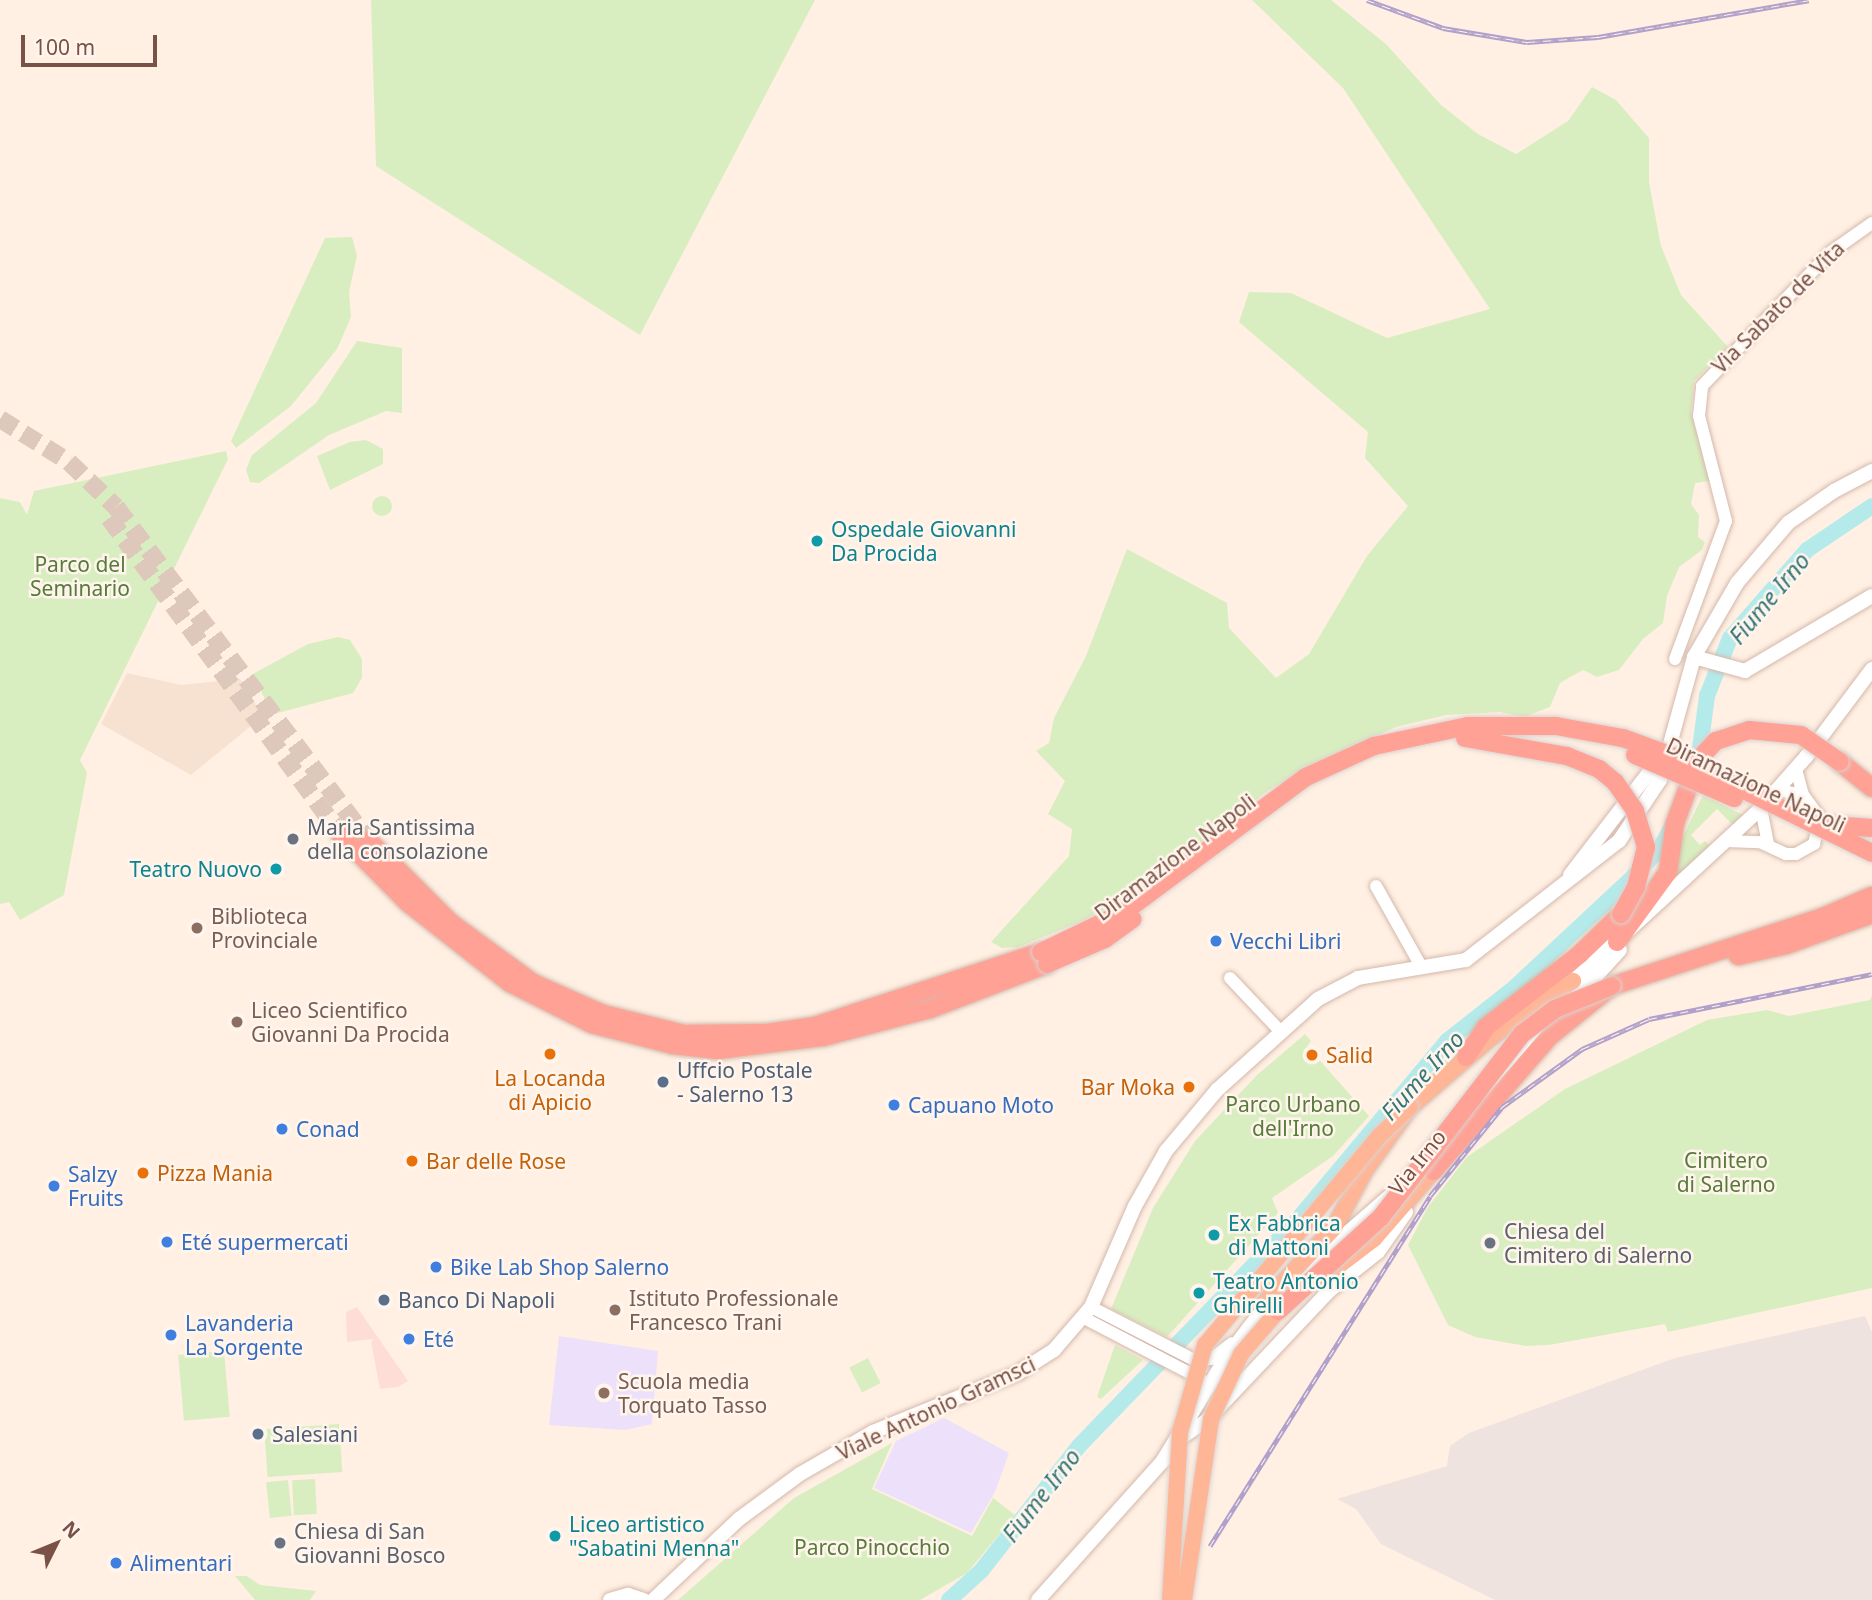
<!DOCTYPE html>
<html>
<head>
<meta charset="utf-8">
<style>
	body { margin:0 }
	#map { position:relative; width:1872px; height:1600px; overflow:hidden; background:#fff0e3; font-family:"Noto Sans",sans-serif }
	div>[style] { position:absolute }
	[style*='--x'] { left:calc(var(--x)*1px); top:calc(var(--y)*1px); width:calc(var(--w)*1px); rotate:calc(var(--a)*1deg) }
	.residential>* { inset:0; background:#f7e1d1 }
	.commercial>* { inset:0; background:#ffddd7 }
	.industrial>* { inset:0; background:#eee3de }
	.education>* { inset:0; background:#ede0fb }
	.green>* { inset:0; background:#d9eec0; transform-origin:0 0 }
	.round { border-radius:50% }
	.river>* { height:16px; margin:-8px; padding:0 8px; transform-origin:8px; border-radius:8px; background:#b5eaea }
	.motorway-tunnel>* { height:18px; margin-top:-9px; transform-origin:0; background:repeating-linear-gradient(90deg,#dec8bc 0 18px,transparent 0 27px) }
	.roads { filter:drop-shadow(0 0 2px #d4b8ab) drop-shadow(0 0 2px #d4b8ab) }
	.tertiary>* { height:12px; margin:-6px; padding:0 6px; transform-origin:6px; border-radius:6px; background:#fff }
	.secondary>* { height:14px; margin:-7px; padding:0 7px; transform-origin:7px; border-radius:7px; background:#fff }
	.trunk>* { height:16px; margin:-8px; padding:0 8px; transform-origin:8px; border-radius:8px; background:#ffb697 }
	.motorway>* { height:18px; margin:-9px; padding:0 9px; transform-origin:9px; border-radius:9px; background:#ffa194 }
	.rail>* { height:5px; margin-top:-2.5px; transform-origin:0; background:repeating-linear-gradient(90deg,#fff5ec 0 8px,#b1a0ca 0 16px); box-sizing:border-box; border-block:2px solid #b1a0ca }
	.bridges { filter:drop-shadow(0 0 2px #dcd2cf) drop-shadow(0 0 2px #dcd2cf) }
	.trunk-bridge>* { height:16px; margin:-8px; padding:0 8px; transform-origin:8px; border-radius:8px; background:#ffb697 }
	.motorway-bridge>* { height:18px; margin:-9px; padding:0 9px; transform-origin:9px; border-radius:9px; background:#ffa194 }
	.dots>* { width:19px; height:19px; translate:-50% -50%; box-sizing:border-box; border:4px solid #fff5ec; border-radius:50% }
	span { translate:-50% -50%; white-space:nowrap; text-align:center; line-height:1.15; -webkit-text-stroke:5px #fff5ec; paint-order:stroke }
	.street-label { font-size:21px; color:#7a5146 }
	.culture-label { font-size:21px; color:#0d838f }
	.left { translate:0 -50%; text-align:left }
	.right { translate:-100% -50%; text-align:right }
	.park-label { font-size:21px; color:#567b3a }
	.worship-label { font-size:21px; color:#5b616d }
	.education-label { font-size:21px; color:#785e54 }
	.shop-label { font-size:21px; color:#366cbe }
	.food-label { font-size:21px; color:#c56008 }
	.service-label { font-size:21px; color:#4e5e75 }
	.water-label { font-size:23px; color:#357779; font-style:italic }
	.north { position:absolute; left:21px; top:1509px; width:70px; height:70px; -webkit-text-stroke:5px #fff5ec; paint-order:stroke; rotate:47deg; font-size:19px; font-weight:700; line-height:28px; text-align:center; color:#7a5146 }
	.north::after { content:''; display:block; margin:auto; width:24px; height:32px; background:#7a5146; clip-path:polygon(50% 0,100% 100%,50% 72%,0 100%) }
	.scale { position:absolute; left:21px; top:35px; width:136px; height:32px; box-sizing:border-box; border:4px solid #7a5146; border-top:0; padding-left:9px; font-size:21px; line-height:24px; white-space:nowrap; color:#7a5146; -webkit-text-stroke:5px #fff5ec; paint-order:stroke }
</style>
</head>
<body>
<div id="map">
	<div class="residential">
		<div style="clip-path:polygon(127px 673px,181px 685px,240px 679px,263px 716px,191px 775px,101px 724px)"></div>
	</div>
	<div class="commercial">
		<div style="clip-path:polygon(357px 1307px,408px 1381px,398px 1387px,380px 1389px,371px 1342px,374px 1339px,347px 1342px,346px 1312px)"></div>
	</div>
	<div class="industrial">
		<div style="clip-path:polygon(1865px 1316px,1872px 1332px,1872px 1600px,1495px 1600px,1381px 1544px,1356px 1509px,1337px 1499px,1447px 1466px,1450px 1446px,1469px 1433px,1675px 1358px)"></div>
	</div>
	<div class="education">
		<div style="clip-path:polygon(559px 1336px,658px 1351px,652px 1424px,625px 1430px,549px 1425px)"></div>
		<div style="clip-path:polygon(944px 1418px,1009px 1453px,995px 1492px,971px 1533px,874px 1488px,896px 1441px)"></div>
	</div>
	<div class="green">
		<div style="clip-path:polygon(371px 0,815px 0,640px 335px,376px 166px)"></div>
		<div style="clip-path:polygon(1252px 0,1331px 0,1386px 44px,1441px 105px,1478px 134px,1516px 154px,1568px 121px,1592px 87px,1616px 100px,1649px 138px,1649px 182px,1661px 246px,1681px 295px,1728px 347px,1694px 381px,1691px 411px,1709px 481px,1695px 483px,1691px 504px,1699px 515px,1698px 537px,1705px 542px,1702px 550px,1679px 567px,1667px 596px,1663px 623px,1643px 639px,1619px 670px,1597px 677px,1583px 670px,1560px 683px,1550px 707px,1524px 717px,1500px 712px,1446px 715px,1396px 727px,1320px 761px,1267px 791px,1148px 883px,1085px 920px,1018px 947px,1002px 948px,991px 942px,1069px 856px,1072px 829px,1048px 814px,1065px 781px,1036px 751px,1049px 743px,1054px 718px,1086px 656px,1127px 549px,1227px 603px,1229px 628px,1276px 678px,1309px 654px,1367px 556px,1408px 506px,1365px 458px,1368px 432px,1239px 322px,1249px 292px,1291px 293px,1387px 338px,1490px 309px,1343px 88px)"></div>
		<div style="clip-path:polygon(352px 237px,357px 256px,349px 292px,351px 317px,337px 349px,291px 406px,236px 448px,231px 441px,325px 238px)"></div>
		<div style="clip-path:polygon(357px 341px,402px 348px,402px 413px,386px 411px,329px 435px,259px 483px,250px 482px,246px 470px,252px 455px,316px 403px)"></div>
		<div style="clip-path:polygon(366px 440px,383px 449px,383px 464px,330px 490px,317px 456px,350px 442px)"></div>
		<div style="clip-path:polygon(226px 451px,228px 459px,80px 760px,87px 773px,64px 895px,20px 920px,9px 902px,0 904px,0 498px,20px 502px,27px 515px,34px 491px)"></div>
		<div class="round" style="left:372px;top:496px;width:20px;height:20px"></div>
		<div style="clip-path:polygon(338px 637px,350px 640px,362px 659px,362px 678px,353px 693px,274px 714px,251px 675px,308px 644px)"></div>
		<div style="clip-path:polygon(1703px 795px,1745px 816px,1734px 826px,1717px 809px,1691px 835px,1700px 845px,1705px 841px,1711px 847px,1682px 874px,1674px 873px,1679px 845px)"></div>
		<div style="clip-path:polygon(1872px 995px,1872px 1288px,1668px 1332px,1665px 1324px,1549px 1345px,1526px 1346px,1475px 1337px,1448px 1325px,1408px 1245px,1428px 1207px,1467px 1157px,1565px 1089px,1707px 1020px,1767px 1010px,1789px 1016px,1870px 1000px)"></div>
		<div style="clip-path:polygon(1305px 1034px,1311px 1041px,1307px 1046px,1369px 1116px,1333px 1156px,1272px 1198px,1278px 1213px,1167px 1337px,1111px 1309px,1153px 1208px,1195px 1141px,1257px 1075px)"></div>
		<div style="clip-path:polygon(1115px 1345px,1143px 1360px,1101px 1399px,1097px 1397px)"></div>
		<div style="left:224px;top:1351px;width:66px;height:46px;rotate:85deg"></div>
		<div style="left:868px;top:1358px;width:28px;height:21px;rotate:63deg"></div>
		<div style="left:339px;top:1424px;width:48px;height:75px;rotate:86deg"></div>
		<div style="clip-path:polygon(892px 1443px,872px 1489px,972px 1536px,993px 1498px,1015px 1515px,967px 1573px,920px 1600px,678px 1600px,794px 1498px)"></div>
		<div style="left:315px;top:1479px;width:35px;height:23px;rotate:87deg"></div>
		<div style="left:288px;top:1480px;width:36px;height:22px;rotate:84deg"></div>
		<div style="clip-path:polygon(235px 1576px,247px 1576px,260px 1585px,316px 1591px,310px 1600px,255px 1600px)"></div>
	</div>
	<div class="river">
		<div style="--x:1698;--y:763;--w:68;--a:-82.3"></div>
		<div style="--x:1707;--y:696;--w:62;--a:-68.4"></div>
		<div style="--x:1730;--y:638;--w:117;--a:-48.8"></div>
		<div style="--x:1807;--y:550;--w:78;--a:-34.1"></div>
		<div style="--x:949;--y:1600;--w:43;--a:-42.2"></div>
		<div style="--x:981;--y:1571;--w:159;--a:-51.9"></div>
		<div style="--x:1079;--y:1446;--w:317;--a:-46"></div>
		<div style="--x:1299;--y:1218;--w:231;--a:-50.1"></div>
		<div style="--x:1447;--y:1041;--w:85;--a:-38.3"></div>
		<div style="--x:1514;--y:988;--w:164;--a:-43"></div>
		<div style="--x:1634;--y:876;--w:40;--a:-47"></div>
		<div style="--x:1661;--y:847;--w:24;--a:-62"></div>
	</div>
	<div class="motorway-tunnel">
		<div style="--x:0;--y:419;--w:81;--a:31.9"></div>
		<div style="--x:69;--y:462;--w:65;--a:43.8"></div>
		<div style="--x:116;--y:507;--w:419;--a:52.9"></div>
		<div style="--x:109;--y:518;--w:391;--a:53.8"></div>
	</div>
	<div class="roads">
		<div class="tertiary">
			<div style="--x:1675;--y:659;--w:147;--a:-69.7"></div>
			<div style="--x:1726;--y:521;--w:108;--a:-104.4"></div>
			<div style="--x:1699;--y:416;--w:30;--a:-84"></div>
			<div style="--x:1702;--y:386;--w:186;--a:-46.1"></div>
			<div style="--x:1831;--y:252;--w:50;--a:-35.3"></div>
			<div style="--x:1777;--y:790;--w:26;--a:11"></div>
			<div style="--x:1761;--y:808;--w:37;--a:79"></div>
			<div style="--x:1726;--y:841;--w:34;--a:2"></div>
			<div style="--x:1760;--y:842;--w:29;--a:25"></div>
			<div style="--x:1786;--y:854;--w:10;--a:0"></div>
			<div style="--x:1796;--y:854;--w:21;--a:-29"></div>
			<div style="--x:1814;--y:844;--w:27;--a:-77"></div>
			<div style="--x:1820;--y:818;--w:29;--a:-126"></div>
			<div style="--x:1803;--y:795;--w:28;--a:-105"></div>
			<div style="--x:1376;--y:886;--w:94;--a:60.7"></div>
			<div style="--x:1230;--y:978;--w:74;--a:46.6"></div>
			<div style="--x:1091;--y:1307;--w:118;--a:27.2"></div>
			<div style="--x:1196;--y:1361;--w:15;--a:-8"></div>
			<div style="--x:1211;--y:1359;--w:26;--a:-37"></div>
			<div style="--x:1084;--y:1318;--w:132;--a:27.5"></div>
		</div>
		<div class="secondary">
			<div style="--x:1694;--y:657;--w:53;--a:15.4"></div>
			<div style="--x:1745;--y:671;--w:147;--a:-30.6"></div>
			<div style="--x:1570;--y:875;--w:148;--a:-52.4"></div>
			<div style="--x:1566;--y:988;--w:265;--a:-42.7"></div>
			<div style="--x:1761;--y:808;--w:68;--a:-48.6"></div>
			<div style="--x:1806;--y:757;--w:110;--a:-53.1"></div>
			<div style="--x:1488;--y:1095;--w:196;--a:-47.7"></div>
			<div style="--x:1298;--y:1276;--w:123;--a:-41.1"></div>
			<div style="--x:1185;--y:1435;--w:25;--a:-34"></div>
			<div style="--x:1206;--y:1421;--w:180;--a:-46.6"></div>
			<div style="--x:1330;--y:1290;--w:61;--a:-38.4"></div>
			<div style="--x:1378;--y:1252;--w:49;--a:-55"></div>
			<div style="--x:610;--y:1600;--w:19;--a:-16"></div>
			<div style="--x:628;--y:1595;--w:16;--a:18"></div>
			<div style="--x:653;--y:1600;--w:118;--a:-43.3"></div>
			<div style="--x:739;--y:1519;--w:76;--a:-36.4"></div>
			<div style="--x:800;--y:1474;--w:84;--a:-29.9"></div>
			<div style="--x:873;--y:1432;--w:157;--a:-22.1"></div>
			<div style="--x:1018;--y:1373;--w:43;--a:-32.6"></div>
			<div style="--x:1054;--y:1350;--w:57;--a:-49.3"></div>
			<div style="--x:1091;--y:1307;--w:110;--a:-66.5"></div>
			<div style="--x:1135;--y:1206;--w:63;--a:-60.6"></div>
			<div style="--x:1166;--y:1151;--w:80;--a:-50.1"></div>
			<div style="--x:1217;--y:1090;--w:136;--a:-42"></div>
			<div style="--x:1318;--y:999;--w:45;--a:-27.7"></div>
			<div style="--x:1358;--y:978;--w:109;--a:-9.5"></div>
			<div style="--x:1466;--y:960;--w:194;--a:-37.9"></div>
			<div style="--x:1619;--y:841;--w:73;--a:-56.1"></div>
			<div style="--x:1660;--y:780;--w:128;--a:-74.5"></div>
			<div style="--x:1694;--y:657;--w:86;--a:-59.8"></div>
			<div style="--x:1737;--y:583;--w:79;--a:-49.6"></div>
			<div style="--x:1788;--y:523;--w:56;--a:-34.8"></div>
			<div style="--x:1834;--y:491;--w:43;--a:-27.8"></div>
			<div style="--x:1038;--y:1600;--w:186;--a:-48.1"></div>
			<div style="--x:1162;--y:1462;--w:121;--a:-58.5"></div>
			<div style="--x:1225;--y:1359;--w:81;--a:-52.6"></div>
		</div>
		<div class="trunk">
			<div style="--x:1328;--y:1274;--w:58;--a:-37.3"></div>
			<div style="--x:1374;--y:1239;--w:90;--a:-49.1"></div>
			<div style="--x:1265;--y:1302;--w:101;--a:-47"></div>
			<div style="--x:1334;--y:1228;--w:66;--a:-61.9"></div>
			<div style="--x:1365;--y:1170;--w:77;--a:-54.5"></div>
			<div style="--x:1410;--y:1107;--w:106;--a:-40.8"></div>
			<div style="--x:1490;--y:1038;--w:101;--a:-34.5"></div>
		</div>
		<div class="motorway">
			<div style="--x:1840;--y:762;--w:41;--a:39.1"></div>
			<div style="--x:340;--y:834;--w:95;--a:45.4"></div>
			<div style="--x:407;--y:902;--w:131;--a:38.2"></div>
			<div style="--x:510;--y:983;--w:92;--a:26.6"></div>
			<div style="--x:592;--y:1024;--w:84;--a:14.5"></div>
			<div style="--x:673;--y:1045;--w:45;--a:6.3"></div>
			<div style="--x:718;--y:1050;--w:106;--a:-7.1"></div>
			<div style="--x:823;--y:1037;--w:111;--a:-14.7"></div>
			<div style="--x:930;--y:1009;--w:125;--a:-21"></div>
			<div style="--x:369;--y:841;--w:116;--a:45"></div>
			<div style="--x:451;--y:923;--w:102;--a:36.2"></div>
			<div style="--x:533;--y:983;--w:77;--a:23.9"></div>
			<div style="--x:603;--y:1014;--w:83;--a:13.9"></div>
			<div style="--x:684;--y:1034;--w:84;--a:-0.7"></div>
			<div style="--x:768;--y:1033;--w:48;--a:-8.5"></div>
			<div style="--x:815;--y:1026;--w:238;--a:-18.1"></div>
			<div style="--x:1617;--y:942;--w:87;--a:-53.9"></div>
			<div style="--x:1668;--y:872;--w:49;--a:-81.9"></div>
			<div style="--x:1675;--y:823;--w:40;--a:-69.8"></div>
			<div style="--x:1738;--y:956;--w:49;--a:-12.9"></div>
			<div style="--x:1786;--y:945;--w:91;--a:-19.8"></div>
			<div style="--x:1466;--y:1057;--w:36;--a:-56"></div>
			<div style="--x:1486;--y:1027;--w:119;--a:-37.8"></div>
			<div style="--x:1580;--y:954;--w:57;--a:-44.3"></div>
			<div style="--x:1433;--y:1171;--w:179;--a:-49.1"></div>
			<div style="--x:1550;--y:1036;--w:80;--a:-38.9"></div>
			<div style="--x:1612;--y:986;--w:222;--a:-18.1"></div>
			<div style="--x:1823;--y:917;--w:53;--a:-23.2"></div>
		</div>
	</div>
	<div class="rail">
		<div style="--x:1367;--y:0;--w:81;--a:20.2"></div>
		<div style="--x:1443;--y:28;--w:85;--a:9.5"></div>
		<div style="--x:1527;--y:42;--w:71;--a:-4"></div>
		<div style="--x:1598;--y:37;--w:214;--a:-9.9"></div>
		<div style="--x:1210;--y:1546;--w:413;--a:-57.8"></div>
		<div style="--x:1430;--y:1196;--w:114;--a:-51"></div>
		<div style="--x:1502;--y:1107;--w:99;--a:-35.9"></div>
		<div style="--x:1582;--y:1049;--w:73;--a:-24.1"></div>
		<div style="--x:1649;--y:1019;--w:227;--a:-11.4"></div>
	</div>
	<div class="bridges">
		<div class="trunk-bridge">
			<div style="--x:1170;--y:1600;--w:168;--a:-86.6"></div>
			<div style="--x:1180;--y:1432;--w:91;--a:-74"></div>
			<div style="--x:1205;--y:1345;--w:271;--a:-50.2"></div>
			<div style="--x:1378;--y:1137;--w:44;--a:-43.2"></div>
			<div style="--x:1184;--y:1600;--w:183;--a:-81.5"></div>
			<div style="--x:1211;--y:1419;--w:72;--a:-65.2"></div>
			<div style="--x:1241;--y:1354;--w:57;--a:-49.3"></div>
		</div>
		<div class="motorway-bridge">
			<div style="--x:1465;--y:738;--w:104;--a:10"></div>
			<div style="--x:1567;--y:756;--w:35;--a:22"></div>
			<div style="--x:1599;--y:769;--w:21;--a:39"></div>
			<div style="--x:1615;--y:782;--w:35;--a:55"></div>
			<div style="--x:1635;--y:811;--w:38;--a:73"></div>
			<div style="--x:1646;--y:847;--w:41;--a:104"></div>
			<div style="--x:1636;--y:887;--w:31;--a:119"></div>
			<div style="--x:1635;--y:755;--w:108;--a:23.5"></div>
			<div style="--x:1691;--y:777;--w:20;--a:-66"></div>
			<div style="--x:1699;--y:759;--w:25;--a:-47"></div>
			<div style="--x:1716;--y:741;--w:35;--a:-18"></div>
			<div style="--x:1749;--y:730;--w:52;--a:5.5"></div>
			<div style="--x:1801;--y:735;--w:47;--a:34.7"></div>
			<div style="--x:1831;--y:825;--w:41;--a:4.2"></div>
			<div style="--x:1041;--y:952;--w:92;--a:-25.7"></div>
			<div style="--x:1124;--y:912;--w:227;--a:-36.6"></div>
			<div style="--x:1306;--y:777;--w:75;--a:-24.5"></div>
			<div style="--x:1374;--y:746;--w:96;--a:-12"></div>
			<div style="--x:1468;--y:726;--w:88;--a:0"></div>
			<div style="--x:1556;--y:726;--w:68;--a:10.2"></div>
			<div style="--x:1623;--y:738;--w:62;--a:19.9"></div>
			<div style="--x:1681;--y:759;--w:213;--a:26.2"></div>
			<div style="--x:1047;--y:964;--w:63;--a:-23.3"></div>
			<div style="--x:1105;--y:939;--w:34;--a:-36"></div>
			<div style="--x:1278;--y:1311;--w:139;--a:-42.4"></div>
			<div style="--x:1381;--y:1217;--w:231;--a:-52.4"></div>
			<div style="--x:1522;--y:1034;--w:41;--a:-37.1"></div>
			<div style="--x:1555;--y:1009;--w:61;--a:-22"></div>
		</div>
	</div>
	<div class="dots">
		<div style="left:817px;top:541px;background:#0f9aa8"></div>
		<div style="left:293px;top:839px;background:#6b7280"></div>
		<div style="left:276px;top:869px;background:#0f9aa8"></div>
		<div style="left:197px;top:928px;background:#8d6e63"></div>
		<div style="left:1216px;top:941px;background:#3f7fe0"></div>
		<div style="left:237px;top:1022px;background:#8d6e63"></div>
		<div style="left:550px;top:1054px;background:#e8710a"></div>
		<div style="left:1312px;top:1055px;background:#e8710a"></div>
		<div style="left:663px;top:1082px;background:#5c6f8a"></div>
		<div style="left:1189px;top:1087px;background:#e8710a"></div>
		<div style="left:894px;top:1105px;background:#3f7fe0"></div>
		<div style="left:282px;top:1129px;background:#3f7fe0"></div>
		<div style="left:412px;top:1161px;background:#e8710a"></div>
		<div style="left:143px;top:1173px;background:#e8710a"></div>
		<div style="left:54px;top:1186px;background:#3f7fe0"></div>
		<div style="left:1214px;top:1235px;background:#0f9aa8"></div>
		<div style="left:167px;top:1242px;background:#3f7fe0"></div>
		<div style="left:1490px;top:1243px;background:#6b7280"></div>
		<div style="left:436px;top:1267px;background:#3f7fe0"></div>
		<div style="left:1199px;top:1293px;background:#0f9aa8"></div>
		<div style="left:384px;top:1300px;background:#5c6f8a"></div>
		<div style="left:615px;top:1310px;background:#8d6e63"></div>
		<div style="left:171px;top:1335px;background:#3f7fe0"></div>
		<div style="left:409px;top:1339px;background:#3f7fe0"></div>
		<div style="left:604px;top:1393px;background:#8d6e63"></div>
		<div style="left:258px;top:1434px;background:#5c6f8a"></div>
		<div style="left:555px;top:1536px;background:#0f9aa8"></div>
		<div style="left:280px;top:1543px;background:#6b7280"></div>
		<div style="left:116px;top:1563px;background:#3f7fe0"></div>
	</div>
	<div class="street-label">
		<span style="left:1778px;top:307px;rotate:-45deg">Via Sabato de Vita</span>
		<span style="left:1756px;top:785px;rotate:25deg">Diramazione Napoli</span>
		<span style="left:1175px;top:857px;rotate:-37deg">Diramazione Napoli</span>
		<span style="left:1417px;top:1162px;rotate:-51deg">Via Irno</span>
		<span style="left:936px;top:1408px;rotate:-25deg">Viale Antonio Gramsci</span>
	</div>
	<div class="culture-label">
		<span class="left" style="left:831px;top:541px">Ospedale Giovanni<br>Da Procida</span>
		<span class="right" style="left:262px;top:869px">Teatro Nuovo</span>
		<span class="left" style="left:1228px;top:1235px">Ex Fabbrica<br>di Mattoni</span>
		<span class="left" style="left:1213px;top:1293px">Teatro Antonio<br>Ghirelli</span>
		<span class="left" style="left:569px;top:1536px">Liceo artistico<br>"Sabatini Menna"</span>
	</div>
	<div class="park-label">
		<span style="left:80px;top:576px">Parco del<br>Seminario</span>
		<span style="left:1293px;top:1116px">Parco Urbano<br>dell'Irno</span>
		<span style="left:1726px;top:1172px">Cimitero<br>di Salerno</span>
		<span style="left:872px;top:1547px">Parco Pinocchio</span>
	</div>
	<div class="worship-label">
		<span class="left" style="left:307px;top:839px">Maria Santissima<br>della consolazione</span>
		<span class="left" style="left:1504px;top:1243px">Chiesa del<br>Cimitero di Salerno</span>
		<span class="left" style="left:294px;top:1543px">Chiesa di San<br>Giovanni Bosco</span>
	</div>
	<div class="education-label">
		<span class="left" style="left:211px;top:928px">Biblioteca<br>Provinciale</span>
		<span class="left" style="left:251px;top:1022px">Liceo Scientifico<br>Giovanni Da Procida</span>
		<span class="left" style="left:629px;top:1310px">Istituto Professionale<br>Francesco Trani</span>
		<span class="left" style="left:618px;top:1393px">Scuola media<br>Torquato Tasso</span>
	</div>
	<div class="shop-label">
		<span class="left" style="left:1230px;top:941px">Vecchi Libri</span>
		<span class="left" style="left:908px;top:1105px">Capuano Moto</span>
		<span class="left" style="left:296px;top:1129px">Conad</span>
		<span class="left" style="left:68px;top:1186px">Salzy<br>Fruits</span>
		<span class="left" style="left:181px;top:1242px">Eté supermercati</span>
		<span class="left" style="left:450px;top:1267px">Bike Lab Shop Salerno</span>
		<span class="left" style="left:185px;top:1335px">Lavanderia<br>La Sorgente</span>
		<span class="left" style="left:423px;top:1339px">Eté</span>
		<span class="left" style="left:130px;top:1563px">Alimentari</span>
	</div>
	<div class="food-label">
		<span class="left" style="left:1326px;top:1055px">Salid</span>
		<span style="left:550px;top:1090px">La Locanda<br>di Apicio</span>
		<span class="right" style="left:1175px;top:1087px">Bar Moka</span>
		<span class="left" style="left:426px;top:1161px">Bar delle Rose</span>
		<span class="left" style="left:157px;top:1173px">Pizza Mania</span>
	</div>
	<div class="service-label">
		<span class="left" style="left:677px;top:1082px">Uffcio Postale<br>- Salerno 13</span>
		<span class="left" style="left:398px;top:1300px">Banco Di Napoli</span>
		<span class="left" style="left:272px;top:1434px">Salesiani</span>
	</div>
	<div class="water-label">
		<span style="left:1769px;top:598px;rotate:-50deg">Fiume Irno</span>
		<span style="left:1422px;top:1075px;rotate:-48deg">Fiume Irno</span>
		<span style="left:1041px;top:1495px;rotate:-52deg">Fiume Irno</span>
	</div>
	<div class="north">N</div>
	<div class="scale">100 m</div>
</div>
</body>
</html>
